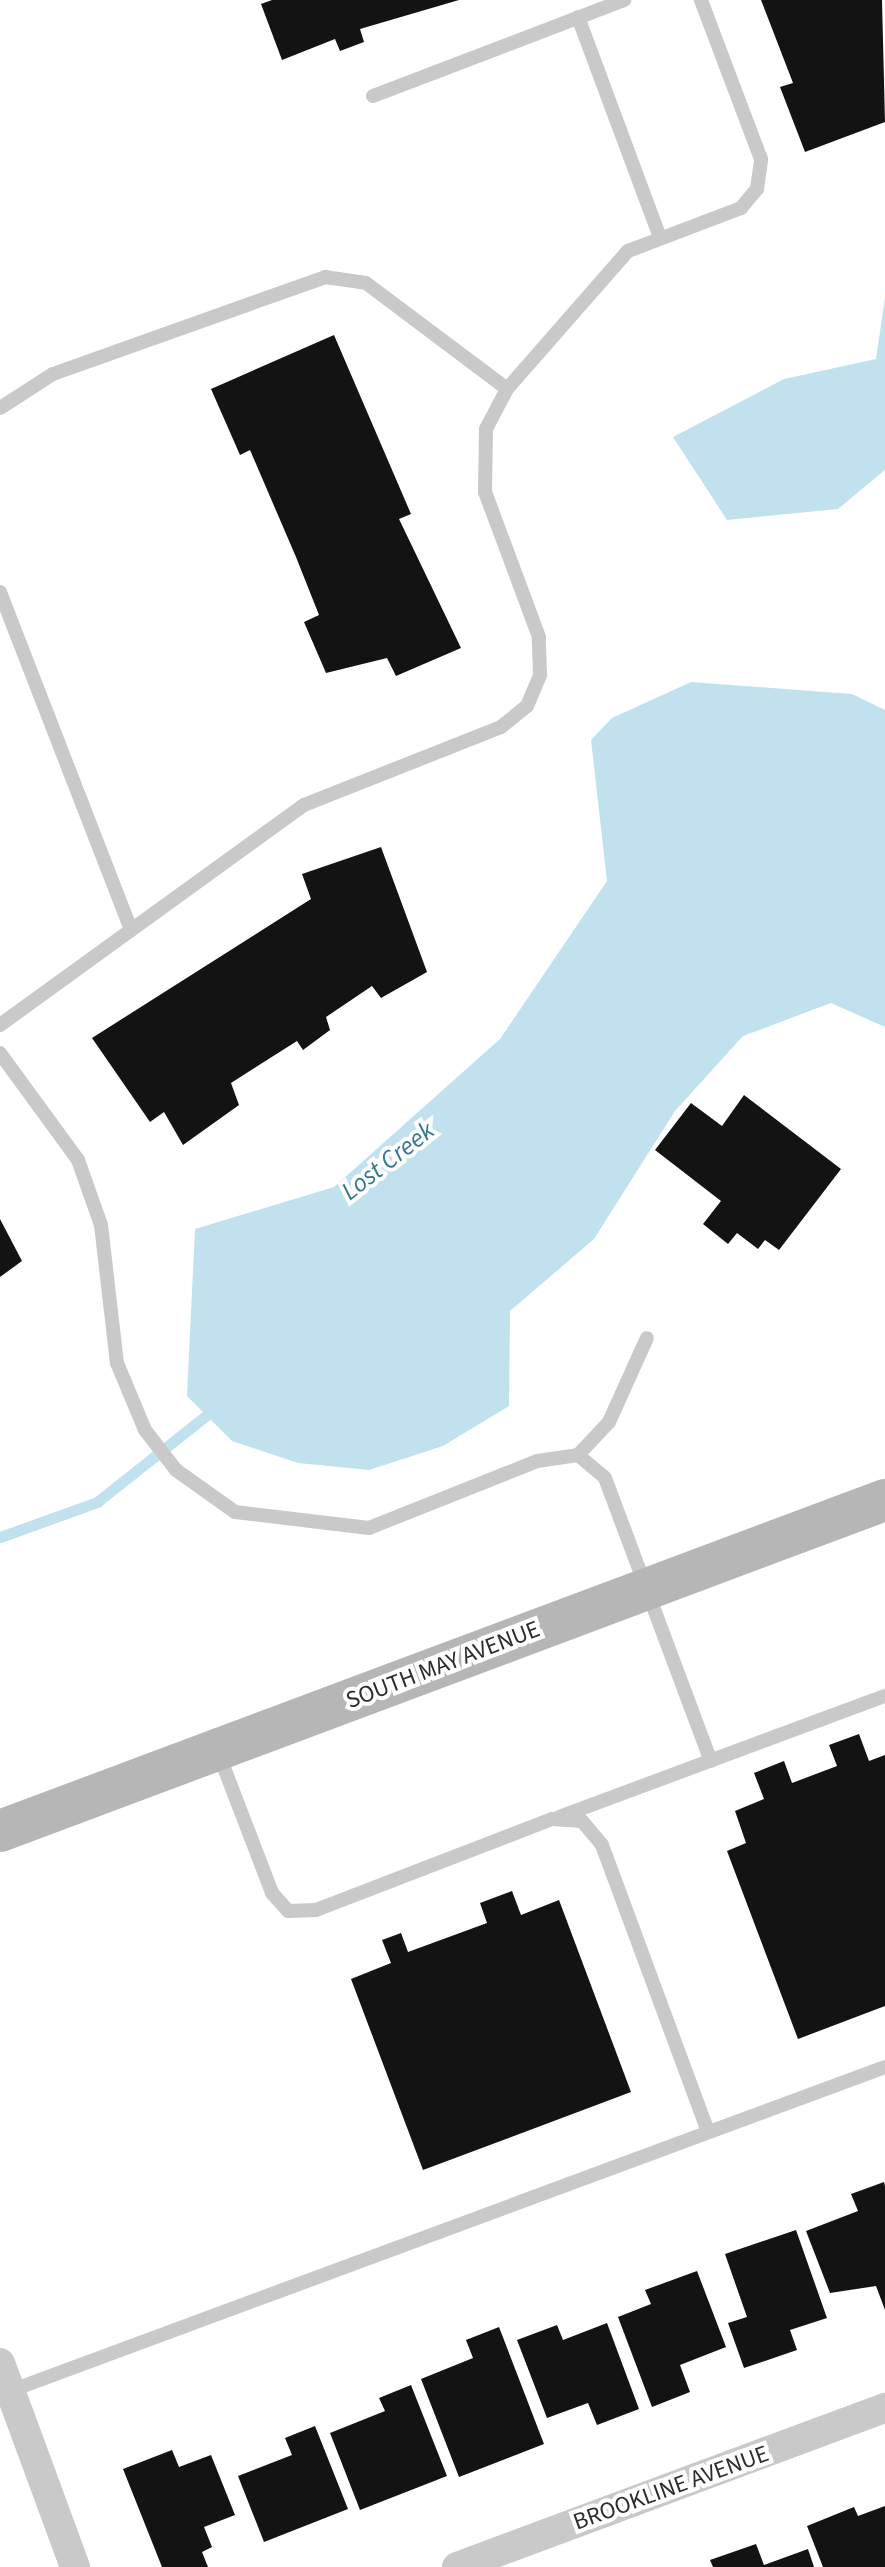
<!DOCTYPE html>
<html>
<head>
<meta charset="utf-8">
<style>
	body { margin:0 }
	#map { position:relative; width:885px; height:2567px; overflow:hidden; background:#fff; font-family:"Source Sans 3",sans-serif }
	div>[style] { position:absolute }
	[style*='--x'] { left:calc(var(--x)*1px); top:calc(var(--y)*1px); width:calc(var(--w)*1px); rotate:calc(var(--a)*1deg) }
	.water>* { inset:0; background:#c1e1ee }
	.stream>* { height:11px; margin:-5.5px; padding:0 5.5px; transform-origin:5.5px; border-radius:5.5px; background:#c1e1ee }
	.building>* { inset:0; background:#131313 }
	.service>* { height:14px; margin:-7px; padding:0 7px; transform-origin:7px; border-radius:7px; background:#c9c9c9 }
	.minor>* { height:30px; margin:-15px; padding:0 15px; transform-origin:15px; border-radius:15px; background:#c9c9c9 }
	.secondary>* { height:42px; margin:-21px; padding:0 21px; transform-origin:21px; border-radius:21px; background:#b6b6b6 }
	span { translate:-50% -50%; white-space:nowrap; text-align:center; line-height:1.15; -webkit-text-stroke:8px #fff; paint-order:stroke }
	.street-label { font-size:24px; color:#2c2c2c }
	.water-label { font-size:26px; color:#337994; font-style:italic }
</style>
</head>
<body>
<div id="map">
	<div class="water">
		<div style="clip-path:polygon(885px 297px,885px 470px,838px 509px,727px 520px,673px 437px,784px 379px,876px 359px)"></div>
		<div style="clip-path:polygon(691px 682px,852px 694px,885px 710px,885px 1027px,831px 1003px,743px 1036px,675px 1111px,594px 1239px,510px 1311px,509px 1406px,443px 1446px,369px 1470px,298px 1463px,232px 1441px,187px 1396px,195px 1229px,334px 1187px,500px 1039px,607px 881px,591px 740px,612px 718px)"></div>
	</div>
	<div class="stream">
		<div style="--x:0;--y:1537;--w:103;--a:-19.8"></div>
		<div style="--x:97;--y:1502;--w:153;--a:-38.4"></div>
	</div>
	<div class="building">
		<div style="clip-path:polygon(272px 0,459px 0,360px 29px,364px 42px,340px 51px,335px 39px,282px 60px,261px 4px)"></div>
		<div style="clip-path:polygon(751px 0,882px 0,885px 122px,805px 152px,780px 87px,793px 83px,761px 0)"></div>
		<div style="clip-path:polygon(334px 335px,411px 514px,399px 519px,461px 648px,396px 676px,387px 658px,326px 673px,304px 622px,319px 615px,296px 557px,250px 450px,240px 455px,211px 389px)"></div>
		<div style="clip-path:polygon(381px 847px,427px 972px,381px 998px,372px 986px,326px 1017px,330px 1030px,303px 1050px,297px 1041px,231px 1083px,239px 1105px,183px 1145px,164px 1112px,150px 1122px,92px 1038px,311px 899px,302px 874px)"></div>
		<div style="clip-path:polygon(744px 1095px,841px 1169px,779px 1250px,765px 1240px,758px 1249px,737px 1233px,728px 1244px,703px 1224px,721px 1201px,655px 1150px,691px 1103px,722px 1126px)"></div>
		<div style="clip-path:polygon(0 1219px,22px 1261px,0 1277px)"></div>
		<div style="clip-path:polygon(859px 1734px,869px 1761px,885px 1755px,885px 2006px,798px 2039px,727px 1851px,746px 1843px,735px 1811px,764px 1799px,754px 1773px,784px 1761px,792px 1783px,837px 1766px,829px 1745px)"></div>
		<div style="clip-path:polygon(512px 1891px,521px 1915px,559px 1900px,631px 2092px,423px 2170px,351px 1979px,391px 1963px,382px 1940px,401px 1933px,408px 1952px,487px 1923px,480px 1903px)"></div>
		<div style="clip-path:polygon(884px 2182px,885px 2186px,885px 2310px,876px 2286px,830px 2293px,806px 2231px,858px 2211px,851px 2194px)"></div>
		<div style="clip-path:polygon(796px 2230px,827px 2318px,790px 2330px,797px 2350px,744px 2368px,728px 2323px,747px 2317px,725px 2254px)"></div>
		<div style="clip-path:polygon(697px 2271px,726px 2347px,680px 2365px,690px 2392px,652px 2407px,618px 2317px,651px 2304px,645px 2290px)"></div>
		<div style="clip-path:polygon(607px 2323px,639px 2409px,597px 2425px,588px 2403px,547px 2418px,517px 2340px,557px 2325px,563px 2340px)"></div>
		<div style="clip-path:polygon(499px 2327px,544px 2444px,459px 2477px,421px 2379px,473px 2358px,466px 2340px)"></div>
		<div style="clip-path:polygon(411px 2385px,447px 2476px,360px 2510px,330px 2433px,385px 2411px,379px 2398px)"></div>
		<div style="clip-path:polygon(315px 2426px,348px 2509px,264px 2542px,238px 2476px,292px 2455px,285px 2438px)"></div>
		<div style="clip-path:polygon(172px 2450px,179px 2467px,211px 2455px,235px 2515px,204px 2527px,212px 2547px,202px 2552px,208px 2567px,162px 2567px,123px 2469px)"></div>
		<div style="clip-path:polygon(885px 2506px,885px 2567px,823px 2567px,807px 2526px,854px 2507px,858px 2516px)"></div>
		<div style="clip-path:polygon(756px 2544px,764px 2565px,808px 2549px,814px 2567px,713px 2567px,710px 2560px)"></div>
	</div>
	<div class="service">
		<div style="--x:578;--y:17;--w:233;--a:69.6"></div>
		<div style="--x:373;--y:96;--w:269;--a:-20.9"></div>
		<div style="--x:0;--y:408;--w:63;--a:-32.7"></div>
		<div style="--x:53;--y:374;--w:289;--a:-19.6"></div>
		<div style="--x:325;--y:277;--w:41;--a:8.3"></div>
		<div style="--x:366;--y:283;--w:176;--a:36.9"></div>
		<div style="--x:507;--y:389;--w:184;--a:-48.8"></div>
		<div style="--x:628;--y:251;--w:121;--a:-20.8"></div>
		<div style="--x:741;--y:208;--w:25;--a:-50"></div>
		<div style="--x:757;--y:189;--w:30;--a:-82"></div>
		<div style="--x:761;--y:159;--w:170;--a:-110.7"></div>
		<div style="--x:0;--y:592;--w:362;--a:68.8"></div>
		<div style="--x:0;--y:1025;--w:375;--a:-35.9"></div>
		<div style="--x:304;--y:805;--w:212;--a:-21.6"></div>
		<div style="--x:501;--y:727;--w:33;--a:-39"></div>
		<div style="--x:527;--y:706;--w:34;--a:-67"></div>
		<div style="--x:540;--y:675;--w:38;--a:-92"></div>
		<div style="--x:539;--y:637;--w:155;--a:-110.4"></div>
		<div style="--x:485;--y:492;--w:63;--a:-89.1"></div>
		<div style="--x:486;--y:429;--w:45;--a:-62.3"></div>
		<div style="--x:0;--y:1053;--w:132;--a:53.9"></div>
		<div style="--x:78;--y:1160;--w:69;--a:70.5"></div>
		<div style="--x:101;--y:1225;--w:139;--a:83.4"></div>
		<div style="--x:117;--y:1363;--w:73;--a:67.3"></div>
		<div style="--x:145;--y:1430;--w:51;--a:52.2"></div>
		<div style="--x:176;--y:1470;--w:72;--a:35.4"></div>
		<div style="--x:235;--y:1512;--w:135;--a:6.8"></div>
		<div style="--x:369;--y:1528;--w:181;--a:-21.7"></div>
		<div style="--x:537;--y:1461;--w:41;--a:-8.3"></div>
		<div style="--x:578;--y:1455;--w:35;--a:40"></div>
		<div style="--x:605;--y:1478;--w:302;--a:69.5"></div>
		<div style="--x:578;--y:1455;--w:45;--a:-46.8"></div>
		<div style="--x:609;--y:1422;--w:92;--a:-65.7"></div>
		<div style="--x:218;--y:1752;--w:151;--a:69"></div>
		<div style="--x:272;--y:1893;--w:24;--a:48"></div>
		<div style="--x:288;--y:1911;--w:28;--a:-2"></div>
		<div style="--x:316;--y:1910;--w:253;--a:-21.1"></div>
		<div style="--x:552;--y:1819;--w:30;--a:4"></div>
		<div style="--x:582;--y:1821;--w:31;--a:50"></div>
		<div style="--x:602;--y:1845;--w:306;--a:69.7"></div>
		<div style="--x:559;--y:1817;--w:348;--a:-20.4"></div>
		<div style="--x:10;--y:2391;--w:933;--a:-20.32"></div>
	</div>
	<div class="minor">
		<div style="--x:0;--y:2363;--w:217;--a:69.8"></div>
		<div style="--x:457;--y:2567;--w:457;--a:-20.4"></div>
	</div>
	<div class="secondary">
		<div style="--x:0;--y:1831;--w:945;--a:-20.51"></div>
	</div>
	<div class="street-label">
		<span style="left:443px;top:1665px;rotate:-21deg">SOUTH MAY AVENUE</span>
		<span style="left:671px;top:2488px;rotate:-20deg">BROOKLINE AVENUE</span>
	</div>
	<div class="water-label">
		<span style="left:388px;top:1161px;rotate:-38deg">Lost Creek</span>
	</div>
</div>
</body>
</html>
